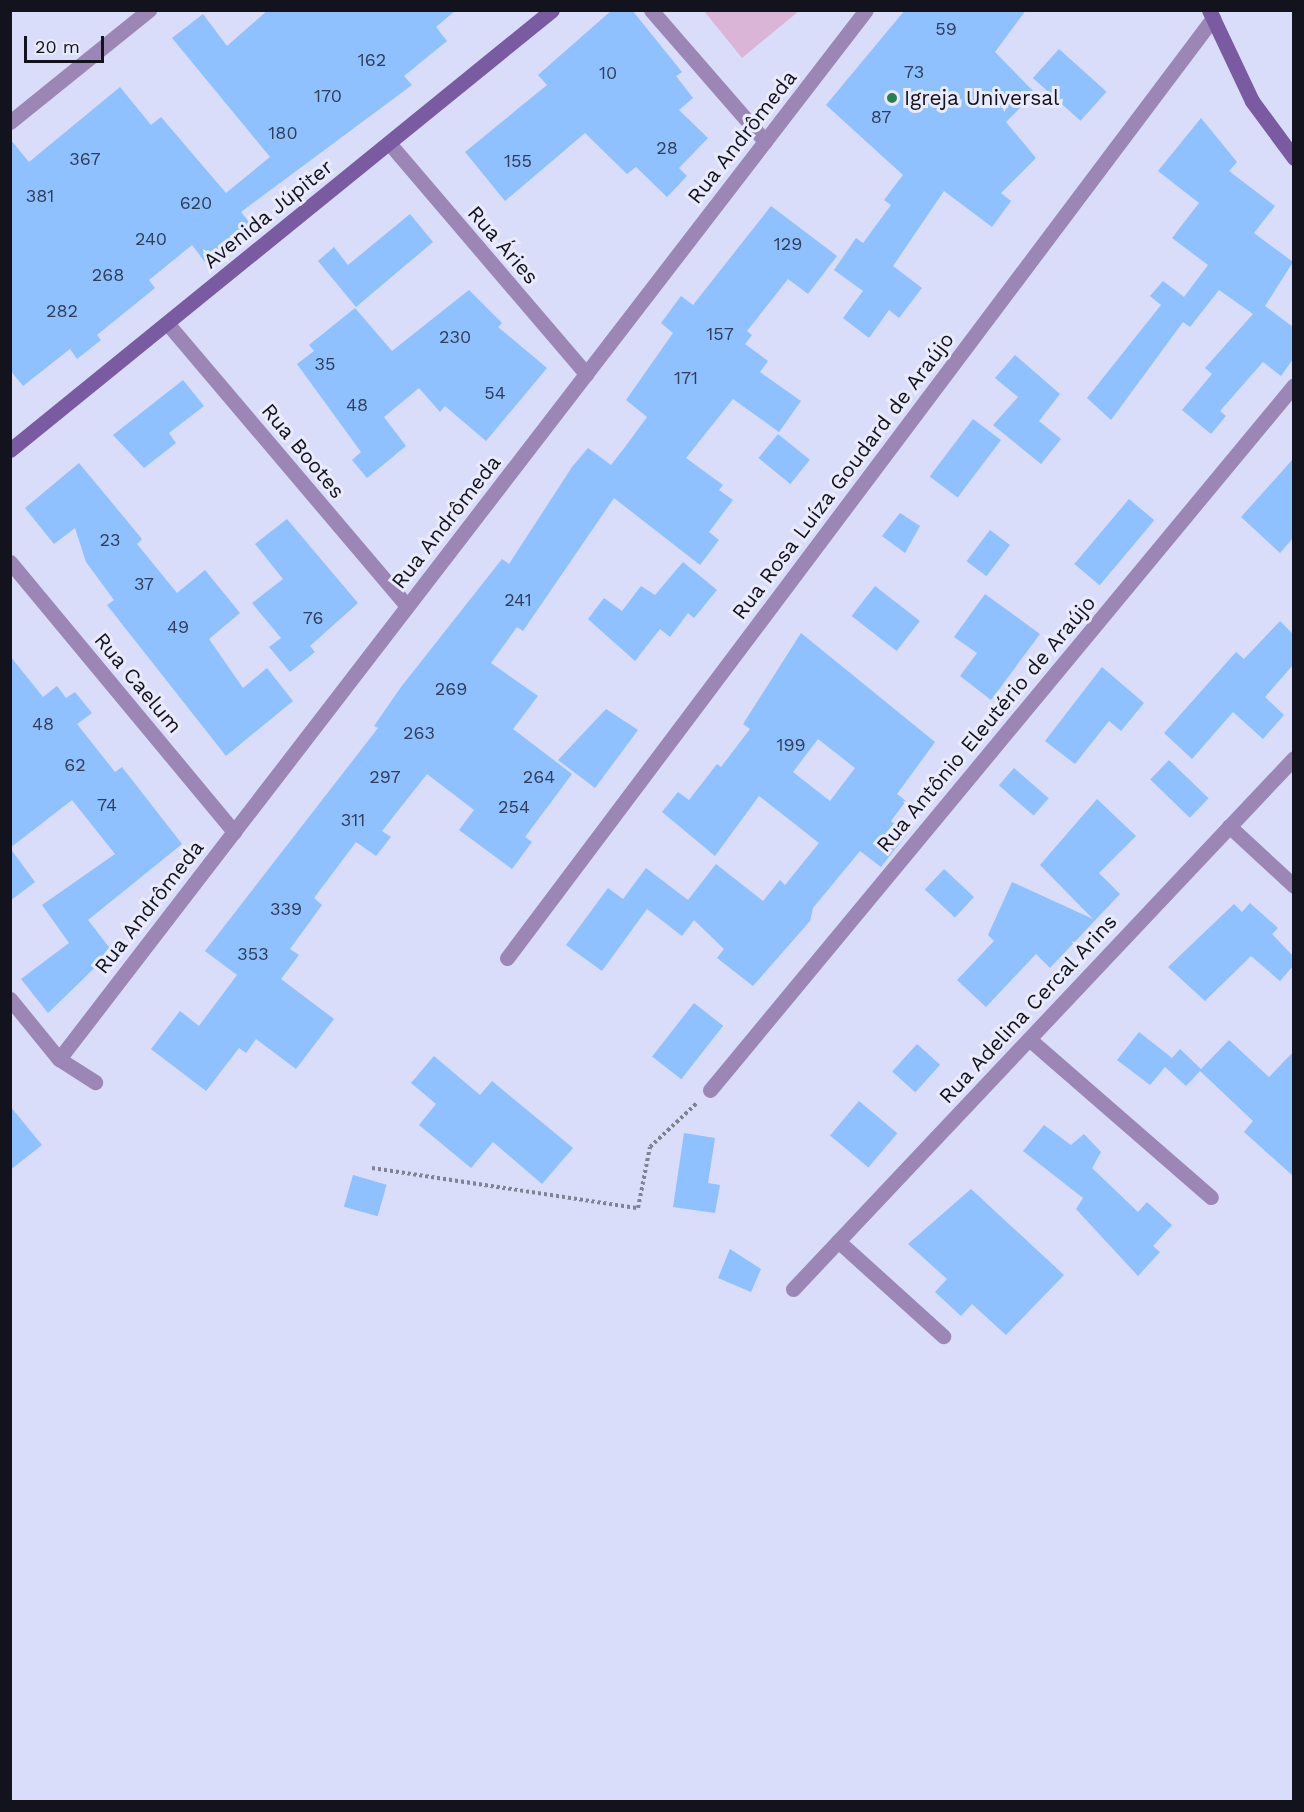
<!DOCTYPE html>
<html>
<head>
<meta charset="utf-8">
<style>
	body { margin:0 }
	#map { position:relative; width:1304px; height:1812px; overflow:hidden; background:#d9ddf9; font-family:"Work Sans",sans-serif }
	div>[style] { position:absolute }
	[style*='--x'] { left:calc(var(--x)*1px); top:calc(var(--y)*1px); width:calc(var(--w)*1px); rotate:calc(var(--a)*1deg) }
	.green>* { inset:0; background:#dbb5d8 }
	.building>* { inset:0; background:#8fc0ff; transform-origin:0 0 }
	.path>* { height:4px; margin-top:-2px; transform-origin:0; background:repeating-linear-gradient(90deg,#808396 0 3px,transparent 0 6px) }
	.minor>* { height:15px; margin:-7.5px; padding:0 7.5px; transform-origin:7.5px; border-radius:7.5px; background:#9b86b6 }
	.secondary>* { height:15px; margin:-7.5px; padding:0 7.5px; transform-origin:7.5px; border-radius:7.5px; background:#7a5aa0 }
	.dots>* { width:16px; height:16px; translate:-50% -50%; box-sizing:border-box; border:3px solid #e9ebfc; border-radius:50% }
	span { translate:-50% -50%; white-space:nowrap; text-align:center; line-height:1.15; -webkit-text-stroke:6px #e9ebfc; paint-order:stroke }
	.number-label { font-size:18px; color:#313e55 }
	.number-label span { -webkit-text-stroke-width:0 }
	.poi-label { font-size:21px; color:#12131c }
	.left { translate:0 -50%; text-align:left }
	.street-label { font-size:21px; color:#12131c }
	.frame { position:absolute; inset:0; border:12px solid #12131c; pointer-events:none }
	.scale { position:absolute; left:24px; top:36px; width:80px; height:27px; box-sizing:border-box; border:3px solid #12131c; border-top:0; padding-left:8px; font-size:18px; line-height:21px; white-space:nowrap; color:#12131c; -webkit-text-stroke:4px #e9ebfc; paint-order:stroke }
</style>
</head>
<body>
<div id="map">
	<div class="green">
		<div style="clip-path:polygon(704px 11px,799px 11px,742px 58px)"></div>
	</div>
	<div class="building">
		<div style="clip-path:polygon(268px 10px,456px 10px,436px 27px,447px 41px,404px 76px,412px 85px,241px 212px,252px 226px,205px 262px,192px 245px,149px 280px,155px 288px,97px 335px,101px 340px,77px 359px,70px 349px,23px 386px,10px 370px,10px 139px,29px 162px,120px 87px,151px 125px,161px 117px,226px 193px,270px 157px,172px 38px,203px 14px,227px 46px)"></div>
		<div style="clip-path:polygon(612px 10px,632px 10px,682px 72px,676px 76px,693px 98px,679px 110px,708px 138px,679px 168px,687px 176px,667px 197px,636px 167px,627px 174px,585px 133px,505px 201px,465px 152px,547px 85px,538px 75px)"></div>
		<div style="clip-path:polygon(905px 10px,1026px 10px,995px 52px,1035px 93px,1006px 122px,1036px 158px,1001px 193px,1011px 201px,992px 227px,944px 191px,893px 266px,922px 288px,899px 318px,889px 310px,869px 338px,843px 318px,863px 291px,834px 270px,856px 238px,863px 243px,891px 205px,884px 200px,903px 175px,826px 105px)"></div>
		<div style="left:1059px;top:49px;width:64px;height:39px;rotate:42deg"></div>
		<div style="clip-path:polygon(1201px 118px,1237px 162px,1229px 171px,1275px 206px,1254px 233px,1293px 262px,1265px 306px,1293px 327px,1293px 359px,1281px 376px,1263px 362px,1220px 411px,1226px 416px,1211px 434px,1182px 410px,1212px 374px,1205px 368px,1253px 314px,1219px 290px,1190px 327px,1183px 322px,1111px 420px,1087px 398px,1161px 305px,1150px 296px,1163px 281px,1184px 297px,1208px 265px,1172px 238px,1199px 203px,1158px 171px)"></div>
		<div style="clip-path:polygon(771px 206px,837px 256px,808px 294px,788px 279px,747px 331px,752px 335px,745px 344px,768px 361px,760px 372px,801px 401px,779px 432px,733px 399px,686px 458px,723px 485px,719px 490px,733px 500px,709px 532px,719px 540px,700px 565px,614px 498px,523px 631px,517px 627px,491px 663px,538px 696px,513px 729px,572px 774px,525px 837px,532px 842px,512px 869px,459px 830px,474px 810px,427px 774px,382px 831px,391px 837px,376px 856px,356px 842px,314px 898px,322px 905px,290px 949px,299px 955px,281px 979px,334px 1019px,296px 1069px,256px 1039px,246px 1053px,239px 1048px,206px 1091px,151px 1049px,180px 1011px,199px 1026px,237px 975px,205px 951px,378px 728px,374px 726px,401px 687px,502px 559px,509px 564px,572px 467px,588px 448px,611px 465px,625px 447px,647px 417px,626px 400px,673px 333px,661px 323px,681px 296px,693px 305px)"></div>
		<div style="clip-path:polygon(410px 214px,433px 242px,356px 307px,318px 261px,334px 247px,348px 265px)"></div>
		<div style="clip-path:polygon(469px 290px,502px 323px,498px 327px,547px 368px,486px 441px,445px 406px,440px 412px,419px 388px,384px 417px,406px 446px,367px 478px,352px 460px,361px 452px,297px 364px,314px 351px,309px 345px,355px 308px,392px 351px)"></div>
		<div style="clip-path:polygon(1015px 355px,1060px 394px,1039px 421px,1061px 439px,1041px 464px,993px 425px,1018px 397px,995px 378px)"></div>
		<div style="clip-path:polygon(183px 380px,204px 406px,169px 433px,176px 443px,144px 468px,113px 435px)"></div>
		<div style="left:973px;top:419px;width:35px;height:72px;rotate:37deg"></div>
		<div style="left:778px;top:434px;width:41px;height:31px;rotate:39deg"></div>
		<div style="clip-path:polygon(1293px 459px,1293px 538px,1280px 553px,1241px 517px)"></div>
		<div style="clip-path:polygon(79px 463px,142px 539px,137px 544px,177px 593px,205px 570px,240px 613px,209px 639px,243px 688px,267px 668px,293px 701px,226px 756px,107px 605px,114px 600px,86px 562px,75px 528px,54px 544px,25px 508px)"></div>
		<div style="left:1129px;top:499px;width:33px;height:85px;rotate:40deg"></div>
		<div style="clip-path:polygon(900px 513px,920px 526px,905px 553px,882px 536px)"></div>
		<div style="clip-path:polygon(287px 519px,358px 603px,310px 646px,315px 652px,290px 672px,269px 647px,281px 638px,252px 603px,283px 579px,255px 544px)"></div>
		<div style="left:990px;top:530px;width:25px;height:39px;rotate:37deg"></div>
		<div style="clip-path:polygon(683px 562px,717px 590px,694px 618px,688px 613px,670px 637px,660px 629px,635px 661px,588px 619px,604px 598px,622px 611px,641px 586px,655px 595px)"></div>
		<div style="left:875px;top:586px;width:57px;height:38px;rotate:38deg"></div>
		<div style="clip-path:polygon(985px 594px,1040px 634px,991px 700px,960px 676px,977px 653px,954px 637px)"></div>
		<div style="clip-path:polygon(1280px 621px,1293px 634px,1293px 665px,1265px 697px,1284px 715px,1263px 739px,1233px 712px,1192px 759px,1164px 733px,1236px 652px,1244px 659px)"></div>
		<div style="clip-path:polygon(evenodd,801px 633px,935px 742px,897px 794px,906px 801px,891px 821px,907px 834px,881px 867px,860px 851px,813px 908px,810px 921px,753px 986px,717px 958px,724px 949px,694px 920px,682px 936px,647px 909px,602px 971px,566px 945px,608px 888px,623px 899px,646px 868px,688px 900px,716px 864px,763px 901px,780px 880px,785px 885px,819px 843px,759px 796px,715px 856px,662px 812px,678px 792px,689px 800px,717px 764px,721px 767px,750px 729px,743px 724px,801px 633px,818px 739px,855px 768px,830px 801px,793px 772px,818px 739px)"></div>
		<div style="clip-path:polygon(10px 656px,43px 697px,57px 686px,66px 698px,75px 692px,92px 713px,77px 724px,115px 772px,122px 767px,182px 844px,88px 920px,112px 951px,48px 1013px,21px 979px,69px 943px,42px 905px,115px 854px,72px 800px,10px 848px)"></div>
		<div style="clip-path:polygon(1102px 667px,1144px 703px,1121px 731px,1109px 721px,1075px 764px,1045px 741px)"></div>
		<div style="clip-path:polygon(606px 709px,638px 730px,595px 788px,558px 760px)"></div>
		<div style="left:1169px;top:760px;width:55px;height:27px;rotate:44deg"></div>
		<div style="left:1014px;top:768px;width:46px;height:23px;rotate:41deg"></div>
		<div style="clip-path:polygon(1097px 799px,1136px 836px,1099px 873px,1120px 894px,1050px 968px,1036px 954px,986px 1007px,957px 980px,994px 941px,988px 935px,1012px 882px,1093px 919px,1040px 865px)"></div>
		<div style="clip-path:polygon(10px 848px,35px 882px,10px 901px)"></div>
		<div style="left:944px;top:869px;width:41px;height:28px;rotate:43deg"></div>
		<div style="clip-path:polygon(1250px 903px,1278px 928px,1272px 934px,1293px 956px,1293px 966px,1280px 981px,1251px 956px,1205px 1001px,1168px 967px,1234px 904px,1242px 912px)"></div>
		<div style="left:694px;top:1003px;width:37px;height:68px;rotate:38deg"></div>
		<div style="clip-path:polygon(1139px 1032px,1172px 1058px,1180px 1049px,1201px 1069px,1229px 1040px,1269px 1077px,1293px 1052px,1293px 1176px,1244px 1132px,1253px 1121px,1200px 1071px,1186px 1086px,1165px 1067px,1150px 1085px,1117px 1060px)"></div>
		<div style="left:917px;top:1044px;width:31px;height:37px;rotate:42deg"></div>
		<div style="clip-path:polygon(434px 1056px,480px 1095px,492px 1081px,573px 1148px,542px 1184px,493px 1142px,471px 1168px,419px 1125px,436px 1104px,411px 1083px)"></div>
		<div style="left:859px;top:1101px;width:50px;height:45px;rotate:40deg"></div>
		<div style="clip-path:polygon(10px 1106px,42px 1145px,10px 1170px)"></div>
		<div style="clip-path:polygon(1044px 1125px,1071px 1145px,1084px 1134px,1101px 1152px,1092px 1168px,1138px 1212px,1147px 1202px,1172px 1225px,1153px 1246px,1160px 1252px,1138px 1276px,1076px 1209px,1083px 1198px,1023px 1151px)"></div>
		<div style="clip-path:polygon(684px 1133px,715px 1138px,708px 1183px,720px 1185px,715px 1213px,673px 1207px)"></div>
		<div style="left:353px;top:1175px;width:35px;height:33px;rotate:16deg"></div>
		<div style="clip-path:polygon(971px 1189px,1064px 1275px,1006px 1335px,972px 1304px,961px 1316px,935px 1292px,947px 1279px,908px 1244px)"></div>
		<div style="clip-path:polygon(730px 1249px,761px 1269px,751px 1292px,718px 1278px)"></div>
	</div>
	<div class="path">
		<div style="--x:372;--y:1168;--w:269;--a:8.6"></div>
		<div style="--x:638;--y:1208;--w:62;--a:-78.9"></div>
		<div style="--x:650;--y:1147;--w:64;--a:-43.1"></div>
	</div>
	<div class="minor">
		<div style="--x:651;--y:10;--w:174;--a:49"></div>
		<div style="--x:10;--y:122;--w:179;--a:-38.9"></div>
		<div style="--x:389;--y:143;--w:304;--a:49.5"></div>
		<div style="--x:167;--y:323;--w:371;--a:49.7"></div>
		<div style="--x:10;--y:562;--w:351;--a:50.3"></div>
		<div style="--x:1229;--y:826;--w:88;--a:42.7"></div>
		<div style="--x:507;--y:958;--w:1176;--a:-53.09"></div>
		<div style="--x:10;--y:999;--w:77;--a:50.8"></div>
		<div style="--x:59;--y:1059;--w:43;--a:32.6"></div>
		<div style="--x:1029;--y:1039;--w:241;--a:41"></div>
		<div style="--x:59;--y:1059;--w:1323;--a:-52.43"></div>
		<div style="--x:710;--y:1090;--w:915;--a:-50.36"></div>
		<div style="--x:838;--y:1241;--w:142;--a:42.1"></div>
		<div style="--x:793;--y:1289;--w:730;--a:-46.67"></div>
	</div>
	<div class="secondary">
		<div style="--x:1209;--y:10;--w:101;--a:64.7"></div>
		<div style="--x:1252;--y:101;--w:71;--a:53.6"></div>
		<div style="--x:10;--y:450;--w:698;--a:-39.07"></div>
	</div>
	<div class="dots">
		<div style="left:892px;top:98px;background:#287f53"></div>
	</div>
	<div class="number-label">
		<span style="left:946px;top:29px">59</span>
		<span style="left:372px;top:60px">162</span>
		<span style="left:914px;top:72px">73</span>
		<span style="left:608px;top:73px">10</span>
		<span style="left:328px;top:96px">170</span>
		<span style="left:881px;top:117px">87</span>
		<span style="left:283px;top:133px">180</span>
		<span style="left:667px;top:148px">28</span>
		<span style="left:85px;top:159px">367</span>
		<span style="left:518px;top:161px">155</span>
		<span style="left:40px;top:196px">381</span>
		<span style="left:196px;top:203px">620</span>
		<span style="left:151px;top:239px">240</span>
		<span style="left:788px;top:244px">129</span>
		<span style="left:108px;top:275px">268</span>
		<span style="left:62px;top:311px">282</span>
		<span style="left:720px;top:334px">157</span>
		<span style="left:455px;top:337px">230</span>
		<span style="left:325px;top:364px">35</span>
		<span style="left:686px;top:378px">171</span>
		<span style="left:495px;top:393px">54</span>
		<span style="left:357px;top:405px">48</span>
		<span style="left:110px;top:540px">23</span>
		<span style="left:144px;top:584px">37</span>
		<span style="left:518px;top:600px">241</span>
		<span style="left:313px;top:618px">76</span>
		<span style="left:178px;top:627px">49</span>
		<span style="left:451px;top:689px">269</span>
		<span style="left:43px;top:724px">48</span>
		<span style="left:419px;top:733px">263</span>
		<span style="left:791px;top:745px">199</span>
		<span style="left:75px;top:765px">62</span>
		<span style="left:385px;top:777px">297</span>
		<span style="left:539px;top:777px">264</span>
		<span style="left:107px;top:805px">74</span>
		<span style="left:514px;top:807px">254</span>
		<span style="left:353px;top:820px">311</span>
		<span style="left:286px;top:909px">339</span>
		<span style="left:253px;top:954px">353</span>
	</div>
	<div class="poi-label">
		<span class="left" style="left:904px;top:98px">Igreja Universal</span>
	</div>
	<div class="street-label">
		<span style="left:742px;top:137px;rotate:-52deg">Rua Andrômeda</span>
		<span style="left:268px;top:214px;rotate:-39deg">Avenida Júpiter</span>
		<span style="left:503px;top:245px;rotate:49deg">Rua Áries</span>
		<span style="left:303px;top:451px;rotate:50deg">Rua Bootes</span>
		<span style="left:843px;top:476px;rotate:-53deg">Rua Rosa Luíza Goudard de Araújo</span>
		<span style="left:446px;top:522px;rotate:-52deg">Rua Andrômeda</span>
		<span style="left:138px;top:683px;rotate:50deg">Rua Caelum</span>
		<span style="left:986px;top:724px;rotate:-50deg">Rua Antônio Eleutério de Araújo</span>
		<span style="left:149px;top:907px;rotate:-52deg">Rua Andrômeda</span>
		<span style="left:1028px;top:1009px;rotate:-47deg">Rua Adelina Cercal Arins</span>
	</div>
	<div class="frame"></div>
	<div class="scale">20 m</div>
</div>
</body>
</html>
